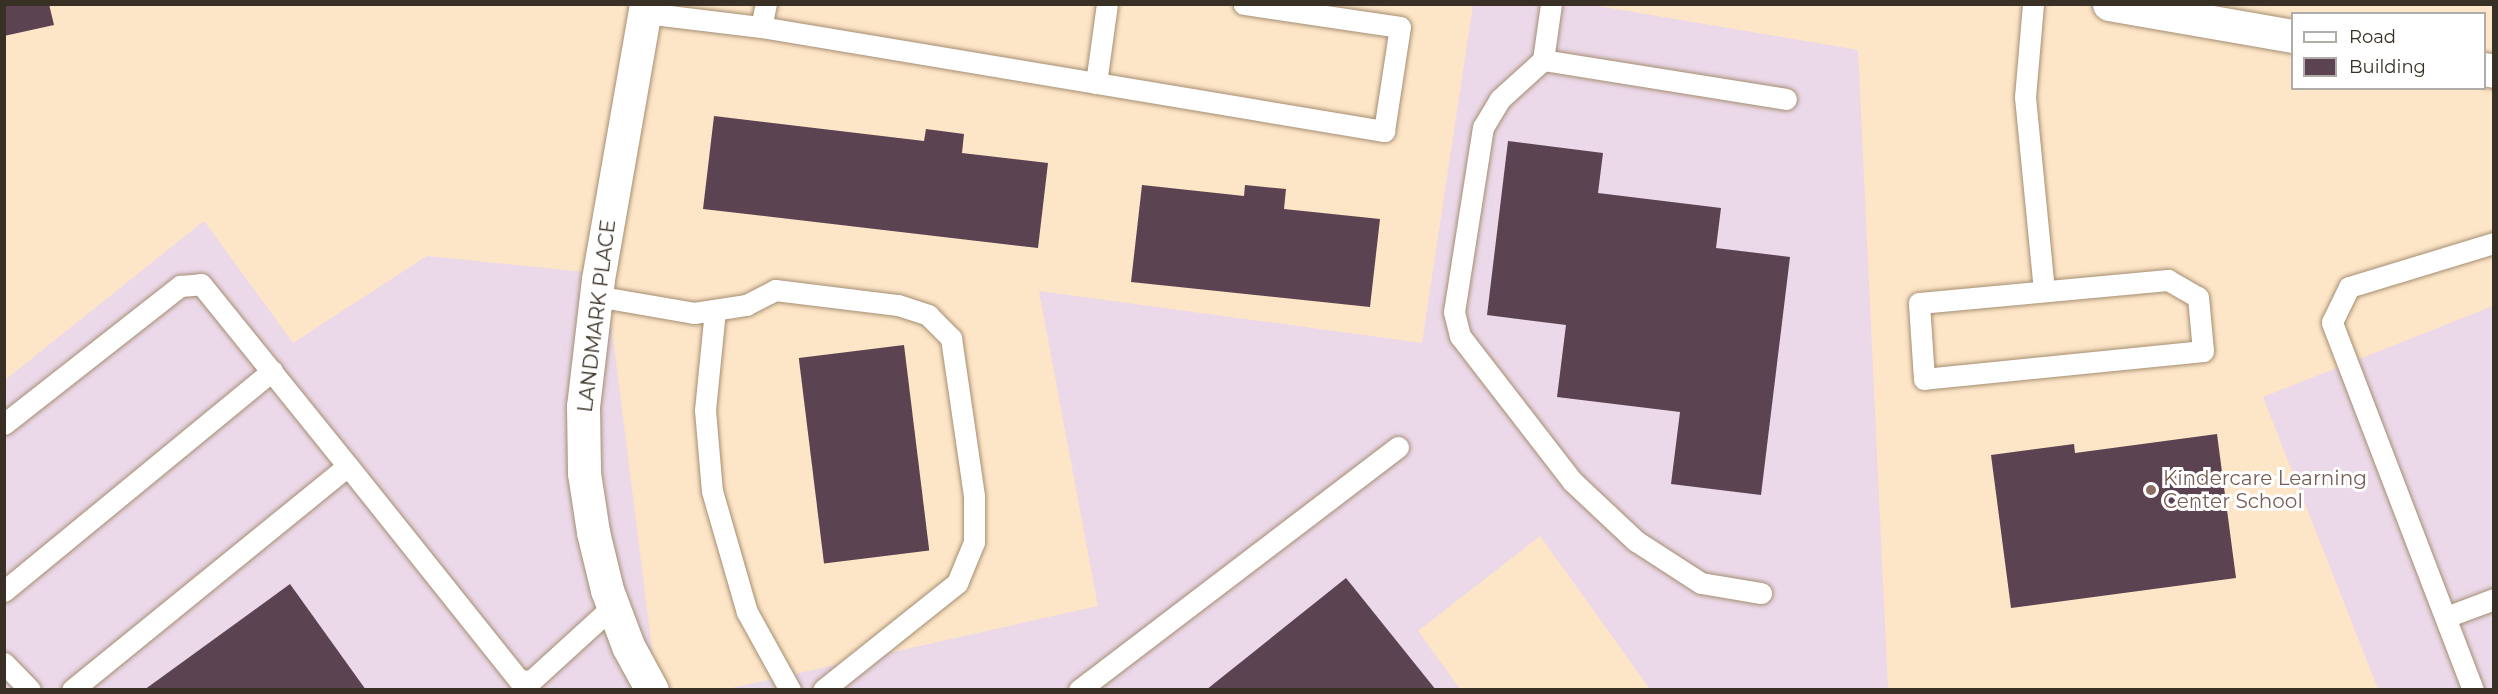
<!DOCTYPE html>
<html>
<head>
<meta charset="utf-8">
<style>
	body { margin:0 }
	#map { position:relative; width:2498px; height:694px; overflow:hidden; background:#fde5c7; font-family:Montserrat,sans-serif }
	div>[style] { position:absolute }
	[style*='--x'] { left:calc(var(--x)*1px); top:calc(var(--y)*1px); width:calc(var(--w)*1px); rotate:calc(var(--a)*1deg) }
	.industrial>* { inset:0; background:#ebd8e9 }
	.building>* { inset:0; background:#5c4351; transform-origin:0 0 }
	.roads { filter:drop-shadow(0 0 2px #a48e72) drop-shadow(0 0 2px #a48e72) }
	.service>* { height:21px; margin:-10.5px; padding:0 10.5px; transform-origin:10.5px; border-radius:10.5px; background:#fff }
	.minor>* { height:33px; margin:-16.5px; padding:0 16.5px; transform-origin:16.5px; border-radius:16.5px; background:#fff }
	.secondary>* { height:33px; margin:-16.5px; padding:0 16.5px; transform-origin:16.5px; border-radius:16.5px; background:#fff }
	.dots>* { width:16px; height:16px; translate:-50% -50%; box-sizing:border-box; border:3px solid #fff; border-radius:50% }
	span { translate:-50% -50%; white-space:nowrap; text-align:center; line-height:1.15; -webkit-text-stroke:6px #fff; paint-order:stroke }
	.street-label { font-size:20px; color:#393025 }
	.education-label { font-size:20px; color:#785e54 }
	.left { translate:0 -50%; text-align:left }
	.frame { position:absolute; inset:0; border:6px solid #393025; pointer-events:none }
	.legend { position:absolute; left:2291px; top:12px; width:195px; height:78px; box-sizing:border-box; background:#fff; border:2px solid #b0aca8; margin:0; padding:8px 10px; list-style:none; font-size:18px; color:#393025 }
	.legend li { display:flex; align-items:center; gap:12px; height:30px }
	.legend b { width:30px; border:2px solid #b0aca8 }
</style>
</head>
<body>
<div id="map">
	<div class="industrial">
		<div style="clip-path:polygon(1473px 5px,1592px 5px,1858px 50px,1888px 689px,1650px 689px,1540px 536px,1418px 631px,1460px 689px,723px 690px,1098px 606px,1039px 291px,1422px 343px)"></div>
		<div style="clip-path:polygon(204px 221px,293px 343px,427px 256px,605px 274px,657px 689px,5px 690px,5px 380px)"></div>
		<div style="clip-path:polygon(2493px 306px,2493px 689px,2378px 689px,2263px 397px)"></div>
	</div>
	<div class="building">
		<div style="clip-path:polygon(4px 4px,49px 4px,54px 25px,4px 36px)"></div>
		<div style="clip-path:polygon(714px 116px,924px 141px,926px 129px,964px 134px,962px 153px,1048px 163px,1038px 248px,703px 209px)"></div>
		<div style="clip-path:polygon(1508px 141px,1603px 153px,1598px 193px,1721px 208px,1716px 248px,1790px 257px,1761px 495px,1671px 484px,1680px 412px,1557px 397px,1566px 325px,1487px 315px)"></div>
		<div style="clip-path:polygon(1142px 185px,1244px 196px,1245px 185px,1286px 189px,1284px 209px,1380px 219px,1370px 307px,1131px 282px)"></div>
		<div style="left:904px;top:345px;width:207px;height:106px;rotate:83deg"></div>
		<div style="clip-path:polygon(2217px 434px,2236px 578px,2011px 608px,1991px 455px,2074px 444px,2075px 453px)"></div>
		<div style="clip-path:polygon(1346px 578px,1436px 690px,1206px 690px)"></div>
		<div style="clip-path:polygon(290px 584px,366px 690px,144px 690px)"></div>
	</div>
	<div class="roads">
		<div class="service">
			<div style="--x:1551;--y:4;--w:57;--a:98.1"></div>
			<div style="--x:1543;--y:60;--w:246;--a:9.1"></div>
			<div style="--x:2033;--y:4;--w:93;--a:94.9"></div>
			<div style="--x:2025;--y:97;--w:195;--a:84.4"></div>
			<div style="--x:645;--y:13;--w:117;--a:6.9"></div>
			<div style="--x:761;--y:27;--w:632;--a:9.48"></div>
			<div style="--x:1384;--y:131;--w:105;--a:-81.3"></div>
			<div style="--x:1400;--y:27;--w:158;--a:-171.6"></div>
			<div style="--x:761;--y:27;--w:24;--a:-78"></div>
			<div style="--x:1543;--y:60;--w:58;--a:137.8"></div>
			<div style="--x:1500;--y:99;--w:33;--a:121"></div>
			<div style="--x:1483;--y:127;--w:187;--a:98.9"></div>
			<div style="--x:1454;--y:312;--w:25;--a:76"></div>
			<div style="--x:1460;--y:336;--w:183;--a:52.3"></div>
			<div style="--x:1572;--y:481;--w:88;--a:43.2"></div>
			<div style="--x:1636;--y:541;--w:77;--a:32.9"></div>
			<div style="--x:1701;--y:583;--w:61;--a:9.5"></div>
			<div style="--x:1096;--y:83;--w:80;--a:-82.1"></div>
			<div style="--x:2168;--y:280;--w:34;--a:30"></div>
			<div style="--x:2198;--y:297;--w:54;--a:84.7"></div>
			<div style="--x:2203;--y:351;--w:280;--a:174.3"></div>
			<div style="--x:1924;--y:379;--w:76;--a:-93.8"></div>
			<div style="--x:1919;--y:303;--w:250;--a:-5.3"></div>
			<div style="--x:596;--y:296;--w:99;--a:9.8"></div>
			<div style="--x:694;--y:313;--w:53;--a:-8.7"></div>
			<div style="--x:746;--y:305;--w:33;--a:-27"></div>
			<div style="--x:775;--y:290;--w:124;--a:7"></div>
			<div style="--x:898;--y:305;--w:32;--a:18"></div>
			<div style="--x:928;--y:315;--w:33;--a:45"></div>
			<div style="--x:951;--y:338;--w:160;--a:81.7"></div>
			<div style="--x:974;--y:496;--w:46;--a:90"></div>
			<div style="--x:974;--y:542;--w:44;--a:112.5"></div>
			<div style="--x:957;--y:583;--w:171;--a:141.4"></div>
			<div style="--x:715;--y:310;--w:100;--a:95.7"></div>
			<div style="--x:705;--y:410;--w:81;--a:85.1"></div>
			<div style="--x:712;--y:491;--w:126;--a:73.9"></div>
			<div style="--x:747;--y:612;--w:89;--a:61.1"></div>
			<div style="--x:4;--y:424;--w:224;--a:-38.1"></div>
			<div style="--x:180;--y:286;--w:21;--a:-5"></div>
			<div style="--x:201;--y:284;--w:234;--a:51.1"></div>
			<div style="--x:4;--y:591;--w:347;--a:-39.4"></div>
			<div style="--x:2446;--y:617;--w:51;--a:-20.6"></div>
			<div style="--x:4;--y:663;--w:37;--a:46"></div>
			<div style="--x:72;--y:690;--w:355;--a:-39.1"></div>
			<div style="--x:348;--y:466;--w:274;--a:51.4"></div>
			<div style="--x:519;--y:680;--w:12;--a:5"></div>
			<div style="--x:531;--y:681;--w:111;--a:-42.4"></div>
			<div style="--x:1079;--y:690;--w:401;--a:-37.3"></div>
			<div style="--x:2473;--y:690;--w:394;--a:-111"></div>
			<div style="--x:2332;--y:322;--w:39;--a:-64"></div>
			<div style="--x:2349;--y:287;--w:152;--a:-16.9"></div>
		</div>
		<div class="minor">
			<div style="--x:646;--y:4;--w:279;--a:99.9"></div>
			<div style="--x:598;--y:279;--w:128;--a:96.7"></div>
			<div style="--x:583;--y:406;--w:67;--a:89.1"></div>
			<div style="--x:584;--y:473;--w:60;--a:81.3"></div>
			<div style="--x:593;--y:532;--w:60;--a:76.4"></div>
			<div style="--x:607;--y:590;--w:60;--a:69.4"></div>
			<div style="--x:628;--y:646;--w:50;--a:61.4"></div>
		</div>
		<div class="secondary">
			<div style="--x:2109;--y:4;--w:186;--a:9.9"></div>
			<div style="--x:2484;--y:69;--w:10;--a:11"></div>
		</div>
	</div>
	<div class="dots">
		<div style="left:2151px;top:490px;background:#8d6e63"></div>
	</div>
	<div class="street-label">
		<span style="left:597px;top:316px;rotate:-83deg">LANDMARK PLACE</span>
	</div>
	<div class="education-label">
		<span class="left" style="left:2163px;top:490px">Kindercare Learning<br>Center School</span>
	</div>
	<div class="frame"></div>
	<ul class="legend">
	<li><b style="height:8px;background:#fff"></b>Road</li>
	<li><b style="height:16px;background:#5c4351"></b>Building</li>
	</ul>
</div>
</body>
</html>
